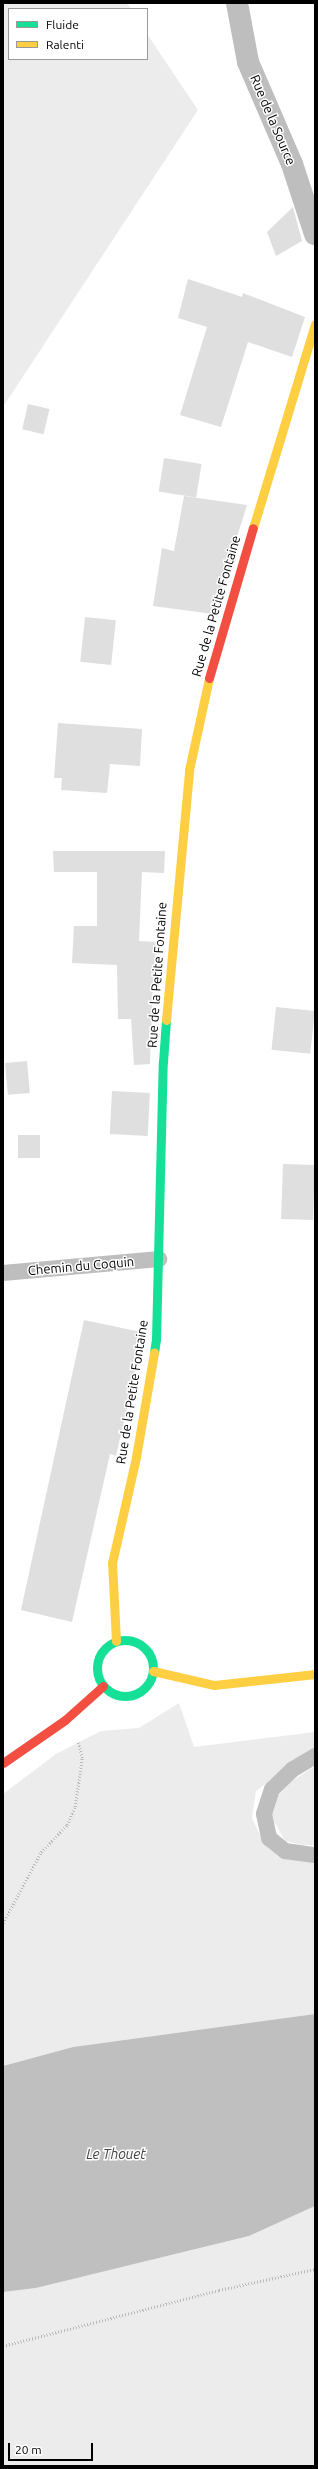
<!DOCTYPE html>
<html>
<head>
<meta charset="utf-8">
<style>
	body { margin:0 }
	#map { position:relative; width:318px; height:2469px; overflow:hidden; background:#fff; font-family:Ubuntu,sans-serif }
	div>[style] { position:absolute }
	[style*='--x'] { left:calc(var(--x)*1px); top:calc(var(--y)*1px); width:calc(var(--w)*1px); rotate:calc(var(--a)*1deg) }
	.green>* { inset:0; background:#ececec }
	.water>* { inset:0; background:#bfbfbf }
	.building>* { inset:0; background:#dfdfdf; transform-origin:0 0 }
	.path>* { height:2.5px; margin-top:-1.25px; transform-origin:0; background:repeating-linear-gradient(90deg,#b9b9b9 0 1px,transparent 0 3px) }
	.lane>* { height:16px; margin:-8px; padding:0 8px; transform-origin:8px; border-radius:8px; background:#bebebe }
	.street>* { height:22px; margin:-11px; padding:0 11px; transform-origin:11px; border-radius:11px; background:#bebebe }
	.fast>* { height:9px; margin:-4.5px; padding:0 4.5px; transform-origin:4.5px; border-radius:4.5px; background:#16e098 }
	.fast>.ring { margin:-4.5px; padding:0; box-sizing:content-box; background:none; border:9px solid #16e098; border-radius:50% }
	.slow>* { height:9px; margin:-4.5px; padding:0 4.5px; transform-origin:4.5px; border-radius:4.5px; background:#ffcf43 }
	.jam>* { height:9px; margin:-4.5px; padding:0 4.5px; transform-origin:4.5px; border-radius:4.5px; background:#f24e42 }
	span { translate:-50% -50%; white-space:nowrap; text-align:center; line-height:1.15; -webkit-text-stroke:3px #fff; paint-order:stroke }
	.street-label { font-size:13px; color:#000 }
	.water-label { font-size:14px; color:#444; font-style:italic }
	.frame { position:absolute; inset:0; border:4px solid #000; pointer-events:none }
	.legend { position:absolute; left:8px; top:8px; width:140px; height:52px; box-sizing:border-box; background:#fff; border:1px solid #999; margin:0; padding:5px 7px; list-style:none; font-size:12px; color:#000 }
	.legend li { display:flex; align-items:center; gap:8px; height:20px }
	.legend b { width:20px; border:1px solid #999 }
	.scale { position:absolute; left:8px; top:2443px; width:85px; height:18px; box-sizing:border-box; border:2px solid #000; border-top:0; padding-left:5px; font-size:12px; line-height:14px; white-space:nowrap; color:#000; -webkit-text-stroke:3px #fff; paint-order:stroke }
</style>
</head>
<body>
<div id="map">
	<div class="green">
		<div style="clip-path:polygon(3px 3px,127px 3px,131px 9px,9px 9px,9px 59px,147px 59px,147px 34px,198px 110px,3px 407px)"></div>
		<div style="clip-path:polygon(179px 1703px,194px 1747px,315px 1732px,315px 1749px,295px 1761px,256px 1791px,252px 1818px,263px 1841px,277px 1855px,302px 1861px,315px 1860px,315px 2014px,73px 2047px,3px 2066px,3px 1794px,56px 1754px,83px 1740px,101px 1731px,139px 1728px)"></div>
		<div style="clip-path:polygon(315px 1766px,315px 1845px,302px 1845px,285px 1841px,271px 1816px,275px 1799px,292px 1781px)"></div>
		<div style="clip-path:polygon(315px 2206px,315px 2466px,3px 2466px,3px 2292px,36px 2288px,249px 2236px)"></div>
	</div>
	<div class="water">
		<div style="clip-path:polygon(315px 2014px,315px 2206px,249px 2236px,36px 2288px,3px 2292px,3px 2066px,73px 2047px)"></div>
	</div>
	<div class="building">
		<div style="clip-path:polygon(293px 207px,302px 241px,276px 256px,267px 232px)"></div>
		<div style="clip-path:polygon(188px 279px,242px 297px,243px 293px,305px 317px,292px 357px,248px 342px,221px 427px,180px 415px,207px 327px,178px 318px)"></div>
		<div style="left:28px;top:404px;width:22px;height:26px;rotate:13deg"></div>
		<div style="left:164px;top:458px;width:38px;height:34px;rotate:9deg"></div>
		<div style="clip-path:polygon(184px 496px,247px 505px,213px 614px,153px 606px,162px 548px,174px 551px)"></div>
		<div style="left:85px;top:617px;width:31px;height:45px;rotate:6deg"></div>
		<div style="clip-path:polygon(58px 723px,142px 729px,140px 766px,110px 764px,107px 793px,61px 790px,62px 778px,54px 778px)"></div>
		<div style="clip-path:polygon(53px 851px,165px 851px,164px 873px,142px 872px,139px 941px,157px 942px,153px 977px,150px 1064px,134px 1065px,131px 1019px,118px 1019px,117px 965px,72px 963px,74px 926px,97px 926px,97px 872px,54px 872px)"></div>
		<div style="left:276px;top:1007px;width:39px;height:43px;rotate:6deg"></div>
		<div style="left:27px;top:1061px;width:32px;height:22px;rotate:85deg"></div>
		<div style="left:112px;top:1091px;width:38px;height:43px;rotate:3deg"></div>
		<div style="left:40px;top:1135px;width:23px;height:22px;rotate:90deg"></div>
		<div style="left:283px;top:1164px;width:32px;height:55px;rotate:2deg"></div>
		<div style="clip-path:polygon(84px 1320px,141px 1332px,133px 1382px,116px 1456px,110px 1454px,72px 1622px,21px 1610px)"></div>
	</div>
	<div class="path">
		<div style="--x:3;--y:1923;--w:81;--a:-61.8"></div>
		<div style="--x:41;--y:1852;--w:37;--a:-46"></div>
		<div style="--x:67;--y:1825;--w:20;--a:-66"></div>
		<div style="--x:75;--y:1807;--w:49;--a:-81.9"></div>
		<div style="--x:82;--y:1758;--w:16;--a:-104"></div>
		<div style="--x:3;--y:2346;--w:223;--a:-14.5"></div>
		<div style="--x:219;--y:2290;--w:98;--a:-12.3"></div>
	</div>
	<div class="lane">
		<div style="--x:3;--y:1273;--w:157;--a:-5.1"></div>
		<div style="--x:315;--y:1756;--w:26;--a:149"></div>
		<div style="--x:293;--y:1769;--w:29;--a:136"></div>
		<div style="--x:272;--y:1789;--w:26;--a:108"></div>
		<div style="--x:264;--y:1814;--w:25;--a:78"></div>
		<div style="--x:269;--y:1838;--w:21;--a:39"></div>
		<div style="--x:285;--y:1851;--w:30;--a:8"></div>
	</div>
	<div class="street">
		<div style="--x:237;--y:3;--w:60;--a:79.4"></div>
		<div style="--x:248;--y:62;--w:111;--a:66.7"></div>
		<div style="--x:292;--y:164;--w:74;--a:71.8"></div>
	</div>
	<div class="fast">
		<div style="--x:154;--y:1353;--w:14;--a:-82"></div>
		<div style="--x:156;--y:1339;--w:277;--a:-88.6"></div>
		<div style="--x:163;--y:1062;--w:42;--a:-85.9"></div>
		<div class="ring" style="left:97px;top:1640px;width:47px;height:47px"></div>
	</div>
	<div class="slow">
		<div style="--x:253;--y:528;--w:213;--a:-73.1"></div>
		<div style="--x:166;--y:1020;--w:251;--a:-84.7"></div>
		<div style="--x:189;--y:770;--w:94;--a:-77.7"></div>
		<div style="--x:116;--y:1641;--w:78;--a:-92.9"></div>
		<div style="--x:112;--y:1563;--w:109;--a:-77.2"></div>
		<div style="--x:136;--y:1457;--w:106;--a:-80.2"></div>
		<div style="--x:153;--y:1671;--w:63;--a:12.9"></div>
		<div style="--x:214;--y:1685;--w:102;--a:-6.2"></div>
	</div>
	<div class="jam">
		<div style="--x:209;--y:678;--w:156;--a:-73.7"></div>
		<div style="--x:3;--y:1763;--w:75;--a:-34.7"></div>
		<div style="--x:65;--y:1720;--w:51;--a:-41.8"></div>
	</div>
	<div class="street-label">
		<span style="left:273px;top:120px;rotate:67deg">Rue de la Source</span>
		<span style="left:216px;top:606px;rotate:-74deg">Rue de la Petite Fontaine</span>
		<span style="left:157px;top:975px;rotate:-86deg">Rue de la Petite Fontaine</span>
		<span style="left:81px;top:1266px;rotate:-5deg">Chemin du Coquin</span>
		<span style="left:132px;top:1392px;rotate:-81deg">Rue de la Petite Fontaine</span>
	</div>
	<div class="water-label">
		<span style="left:116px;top:2154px">Le Thouet</span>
	</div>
	<div class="frame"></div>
	<ul class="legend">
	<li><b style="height:5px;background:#16e098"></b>Fluide</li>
	<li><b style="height:5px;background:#ffcf43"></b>Ralenti</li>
	</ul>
	<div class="scale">20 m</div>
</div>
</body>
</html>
